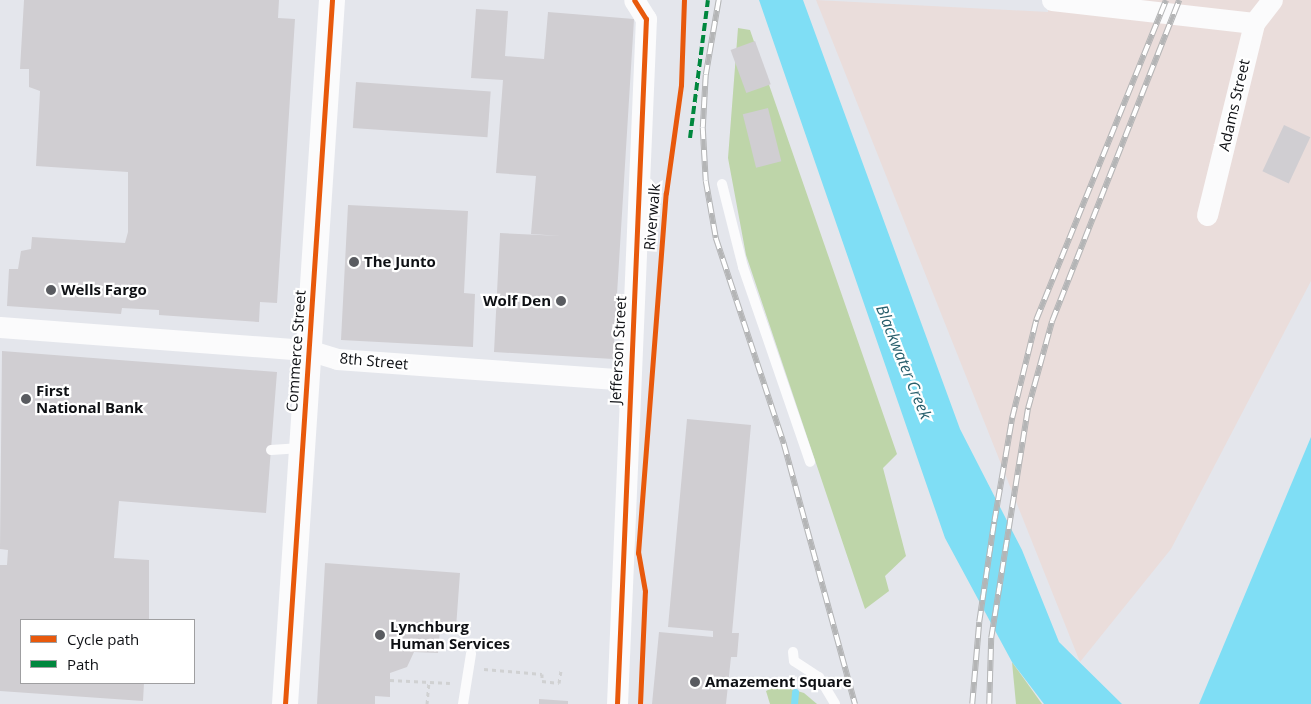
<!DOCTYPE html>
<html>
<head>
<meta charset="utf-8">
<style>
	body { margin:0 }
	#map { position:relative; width:1311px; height:704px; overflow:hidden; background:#e4e6ec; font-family:"Open Sans",sans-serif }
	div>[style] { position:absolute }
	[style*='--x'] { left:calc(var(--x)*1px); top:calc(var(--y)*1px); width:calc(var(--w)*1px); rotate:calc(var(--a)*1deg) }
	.industrial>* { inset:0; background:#eadddb }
	.green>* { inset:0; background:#bed5a9 }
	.water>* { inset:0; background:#7fdef5 }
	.stream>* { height:7px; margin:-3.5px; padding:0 3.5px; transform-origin:3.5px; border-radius:3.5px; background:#7fdef5 }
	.building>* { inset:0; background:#d0ced2; transform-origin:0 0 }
	.path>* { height:3px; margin-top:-1.5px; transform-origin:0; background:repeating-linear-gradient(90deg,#d0d1d2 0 4px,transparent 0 8px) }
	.service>* { height:10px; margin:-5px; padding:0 5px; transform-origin:5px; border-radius:5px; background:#fbfbfc }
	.minor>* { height:21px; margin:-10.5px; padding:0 10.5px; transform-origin:10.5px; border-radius:10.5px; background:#fbfbfc }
	.tertiary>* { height:26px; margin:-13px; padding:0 13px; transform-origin:13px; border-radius:13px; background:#fbfbfc }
	.rail>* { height:5.5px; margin-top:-2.75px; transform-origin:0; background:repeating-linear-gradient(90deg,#fff 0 11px,#b4b5b6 0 22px); box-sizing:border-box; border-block:1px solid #b4b5b6 }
	.quiet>* { height:4px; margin-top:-2px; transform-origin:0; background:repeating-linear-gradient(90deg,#00873e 0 8px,transparent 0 12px) }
	.cycleway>* { height:5px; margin:-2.5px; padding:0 2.5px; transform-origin:2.5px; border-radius:2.5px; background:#e8590c }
	.dots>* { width:14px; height:14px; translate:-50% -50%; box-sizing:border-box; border:2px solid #fff; border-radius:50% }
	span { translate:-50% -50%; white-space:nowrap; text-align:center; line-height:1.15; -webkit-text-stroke:4.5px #fff; paint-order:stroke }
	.street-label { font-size:15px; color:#0e1014 }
	.poi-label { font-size:15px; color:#0e1014; font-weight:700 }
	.left { translate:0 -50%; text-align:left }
	.right { translate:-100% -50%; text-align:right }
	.water-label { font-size:16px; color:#285f6c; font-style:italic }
	.legend { position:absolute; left:20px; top:619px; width:175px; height:65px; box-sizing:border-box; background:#fff; border:1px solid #9f9fa1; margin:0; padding:6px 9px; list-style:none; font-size:15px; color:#0e1014 }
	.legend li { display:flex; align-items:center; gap:10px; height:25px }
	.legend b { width:25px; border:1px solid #9f9fa1 }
</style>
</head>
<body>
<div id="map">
	<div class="industrial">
		<div style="clip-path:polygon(816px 0,1048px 12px,1048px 0,1311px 0,1311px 281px,1171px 549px,1080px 662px)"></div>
	</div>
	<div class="green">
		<div style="clip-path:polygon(738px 28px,750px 30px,897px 454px,883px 468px,906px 556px,885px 576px,889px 591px,865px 609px,746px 255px,728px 158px)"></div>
		<div style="clip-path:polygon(1012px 662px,1042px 704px,1016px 704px)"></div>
		<div style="clip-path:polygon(778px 685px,804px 693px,817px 704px,770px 704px,766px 691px)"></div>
	</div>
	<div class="water">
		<div style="clip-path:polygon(759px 0,803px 0,960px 429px,1022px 550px,1059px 642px,1122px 704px,1044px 704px,1012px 662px,945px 538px)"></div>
		<div style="clip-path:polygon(1311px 437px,1311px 704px,1199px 704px)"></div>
	</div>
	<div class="stream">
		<div style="--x:794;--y:704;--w:12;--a:-85"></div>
	</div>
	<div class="building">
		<div style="clip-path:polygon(24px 0,279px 0,278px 18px,295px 19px,277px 303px,260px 302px,259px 322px,159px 315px,159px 310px,122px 308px,121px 314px,7px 306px,9px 269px,18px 269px,21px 251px,31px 249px,32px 237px,125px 243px,128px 232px,128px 172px,36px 166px,40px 91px,29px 87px,29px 69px,20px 69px)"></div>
		<div style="clip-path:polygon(476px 9px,508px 11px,505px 56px,544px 59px,548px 12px,634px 19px,613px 359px,494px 352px,500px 233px,561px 236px,531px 234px,536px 176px,496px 173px,503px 80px,471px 78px)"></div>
		<div style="left:755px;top:41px;width:46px;height:26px;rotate:70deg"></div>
		<div style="left:356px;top:82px;width:135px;height:46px;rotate:4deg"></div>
		<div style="left:768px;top:108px;width:55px;height:26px;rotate:76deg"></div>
		<div style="left:1284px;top:125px;width:29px;height:51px;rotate:25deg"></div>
		<div style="clip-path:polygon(348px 205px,468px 211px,464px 293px,475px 294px,473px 347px,341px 340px)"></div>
		<div style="clip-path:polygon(2px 351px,277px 372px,266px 513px,119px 501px,114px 558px,149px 560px,149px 620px,21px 620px,21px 683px,144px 683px,143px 701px,0 691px,0 565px,7px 565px,8px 550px,0 549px)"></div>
		<div style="clip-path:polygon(687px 419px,751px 425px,732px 633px,739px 633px,737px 657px,731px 657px,726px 704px,652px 704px,659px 632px,713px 637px,713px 631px,668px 627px)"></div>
		<div style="clip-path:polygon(325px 563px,460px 573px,456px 628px,440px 629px,438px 653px,414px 652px,407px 667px,390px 673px,390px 697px,375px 696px,375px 704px,317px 704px)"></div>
		<div style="clip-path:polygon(539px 699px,568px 701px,568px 704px,539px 704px)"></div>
	</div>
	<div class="path">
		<div style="--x:484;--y:669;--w:58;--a:4.9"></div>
		<div style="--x:542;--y:674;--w:7;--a:90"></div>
		<div style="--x:542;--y:681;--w:17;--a:7"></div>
		<div style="--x:559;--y:683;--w:13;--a:-81"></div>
		<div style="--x:390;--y:680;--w:60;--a:2.9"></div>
		<div style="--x:427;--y:704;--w:21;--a:-85"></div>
	</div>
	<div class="service">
		<div style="--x:722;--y:184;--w:86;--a:75.8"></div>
		<div style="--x:743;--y:267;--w:206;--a:71"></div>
		<div style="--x:271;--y:450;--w:30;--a:-4"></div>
		<div style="--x:793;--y:652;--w:9;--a:84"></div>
		<div style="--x:794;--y:661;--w:30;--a:33"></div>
		<div style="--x:819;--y:677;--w:31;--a:59"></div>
		<div style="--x:463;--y:704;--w:51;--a:-80.9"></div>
	</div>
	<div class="minor">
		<div style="--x:1052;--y:0;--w:203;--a:6.5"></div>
		<div style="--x:1207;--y:215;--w:198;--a:-76.2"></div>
		<div style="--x:1254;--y:23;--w:29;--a:-52"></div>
		<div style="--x:0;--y:327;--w:309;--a:4.3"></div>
		<div style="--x:308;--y:350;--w:30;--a:17"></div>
		<div style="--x:337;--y:359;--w:293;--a:4.1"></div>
		<div style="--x:617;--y:704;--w:686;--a:-87.58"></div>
		<div style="--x:646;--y:19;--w:22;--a:-122"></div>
	</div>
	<div class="tertiary">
		<div style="--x:285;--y:704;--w:706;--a:-86.18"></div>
	</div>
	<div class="rail">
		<div style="--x:719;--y:0;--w:76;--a:99.8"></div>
		<div style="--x:706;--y:75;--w:53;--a:93.2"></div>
		<div style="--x:703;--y:128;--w:53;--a:86.8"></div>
		<div style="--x:706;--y:181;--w:58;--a:80"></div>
		<div style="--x:716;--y:238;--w:217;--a:71.7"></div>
		<div style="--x:784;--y:444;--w:270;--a:74.7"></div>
		<div style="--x:972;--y:704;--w:82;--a:-85.1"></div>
		<div style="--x:979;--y:622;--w:101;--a:-81.5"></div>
		<div style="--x:994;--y:522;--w:106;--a:-80.2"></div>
		<div style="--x:1012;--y:418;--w:101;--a:-76.2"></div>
		<div style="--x:1036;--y:320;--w:345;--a:-67.9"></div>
		<div style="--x:989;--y:704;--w:66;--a:-88.3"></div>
		<div style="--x:991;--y:638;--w:233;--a:-80.9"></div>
		<div style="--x:1028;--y:408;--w:90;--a:-74.6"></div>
		<div style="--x:1052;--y:321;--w:345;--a:-68.4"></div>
	</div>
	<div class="quiet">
		<div style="--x:690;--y:138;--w:139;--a:-82.6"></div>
	</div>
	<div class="cycleway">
		<div style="--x:285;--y:704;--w:706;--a:-86.18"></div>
		<div style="--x:617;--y:704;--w:686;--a:-87.58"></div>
		<div style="--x:646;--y:19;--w:22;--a:-122"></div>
		<div style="--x:640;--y:704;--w:113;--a:-87.5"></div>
		<div style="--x:645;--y:591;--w:39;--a:-100"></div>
		<div style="--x:638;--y:553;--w:361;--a:-85.6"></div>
		<div style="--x:666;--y:193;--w:109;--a:-82.1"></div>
		<div style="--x:681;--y:85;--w:85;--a:-88"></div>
	</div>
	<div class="dots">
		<div style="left:354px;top:262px;background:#595b60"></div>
		<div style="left:51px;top:290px;background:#595b60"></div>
		<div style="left:561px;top:301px;background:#595b60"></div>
		<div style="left:26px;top:399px;background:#595b60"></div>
		<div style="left:380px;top:635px;background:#595b60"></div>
		<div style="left:695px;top:682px;background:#595b60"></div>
	</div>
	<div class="street-label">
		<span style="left:1234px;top:105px;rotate:-77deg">Adams Street</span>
		<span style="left:652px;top:217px;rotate:-85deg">Riverwalk</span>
		<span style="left:618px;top:350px;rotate:-87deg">Jefferson Street</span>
		<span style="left:296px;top:351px;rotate:-86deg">Commerce Street</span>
		<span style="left:374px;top:361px;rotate:5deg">8th Street</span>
	</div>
	<div class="poi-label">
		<span class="left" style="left:364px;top:262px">The Junto</span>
		<span class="left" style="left:61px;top:290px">Wells Fargo</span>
		<span class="right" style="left:551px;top:301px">Wolf Den</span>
		<span class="left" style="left:36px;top:399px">First<br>National Bank</span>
		<span class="left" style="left:390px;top:635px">Lynchburg<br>Human Services</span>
		<span class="left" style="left:705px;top:682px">Amazement Square</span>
	</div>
	<div class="water-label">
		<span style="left:904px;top:362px;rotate:68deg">Blackwater Creek</span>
	</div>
	<ul class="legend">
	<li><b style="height:6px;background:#e8590c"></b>Cycle path</li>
	<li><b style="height:6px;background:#00873e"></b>Path</li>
	</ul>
</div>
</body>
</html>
